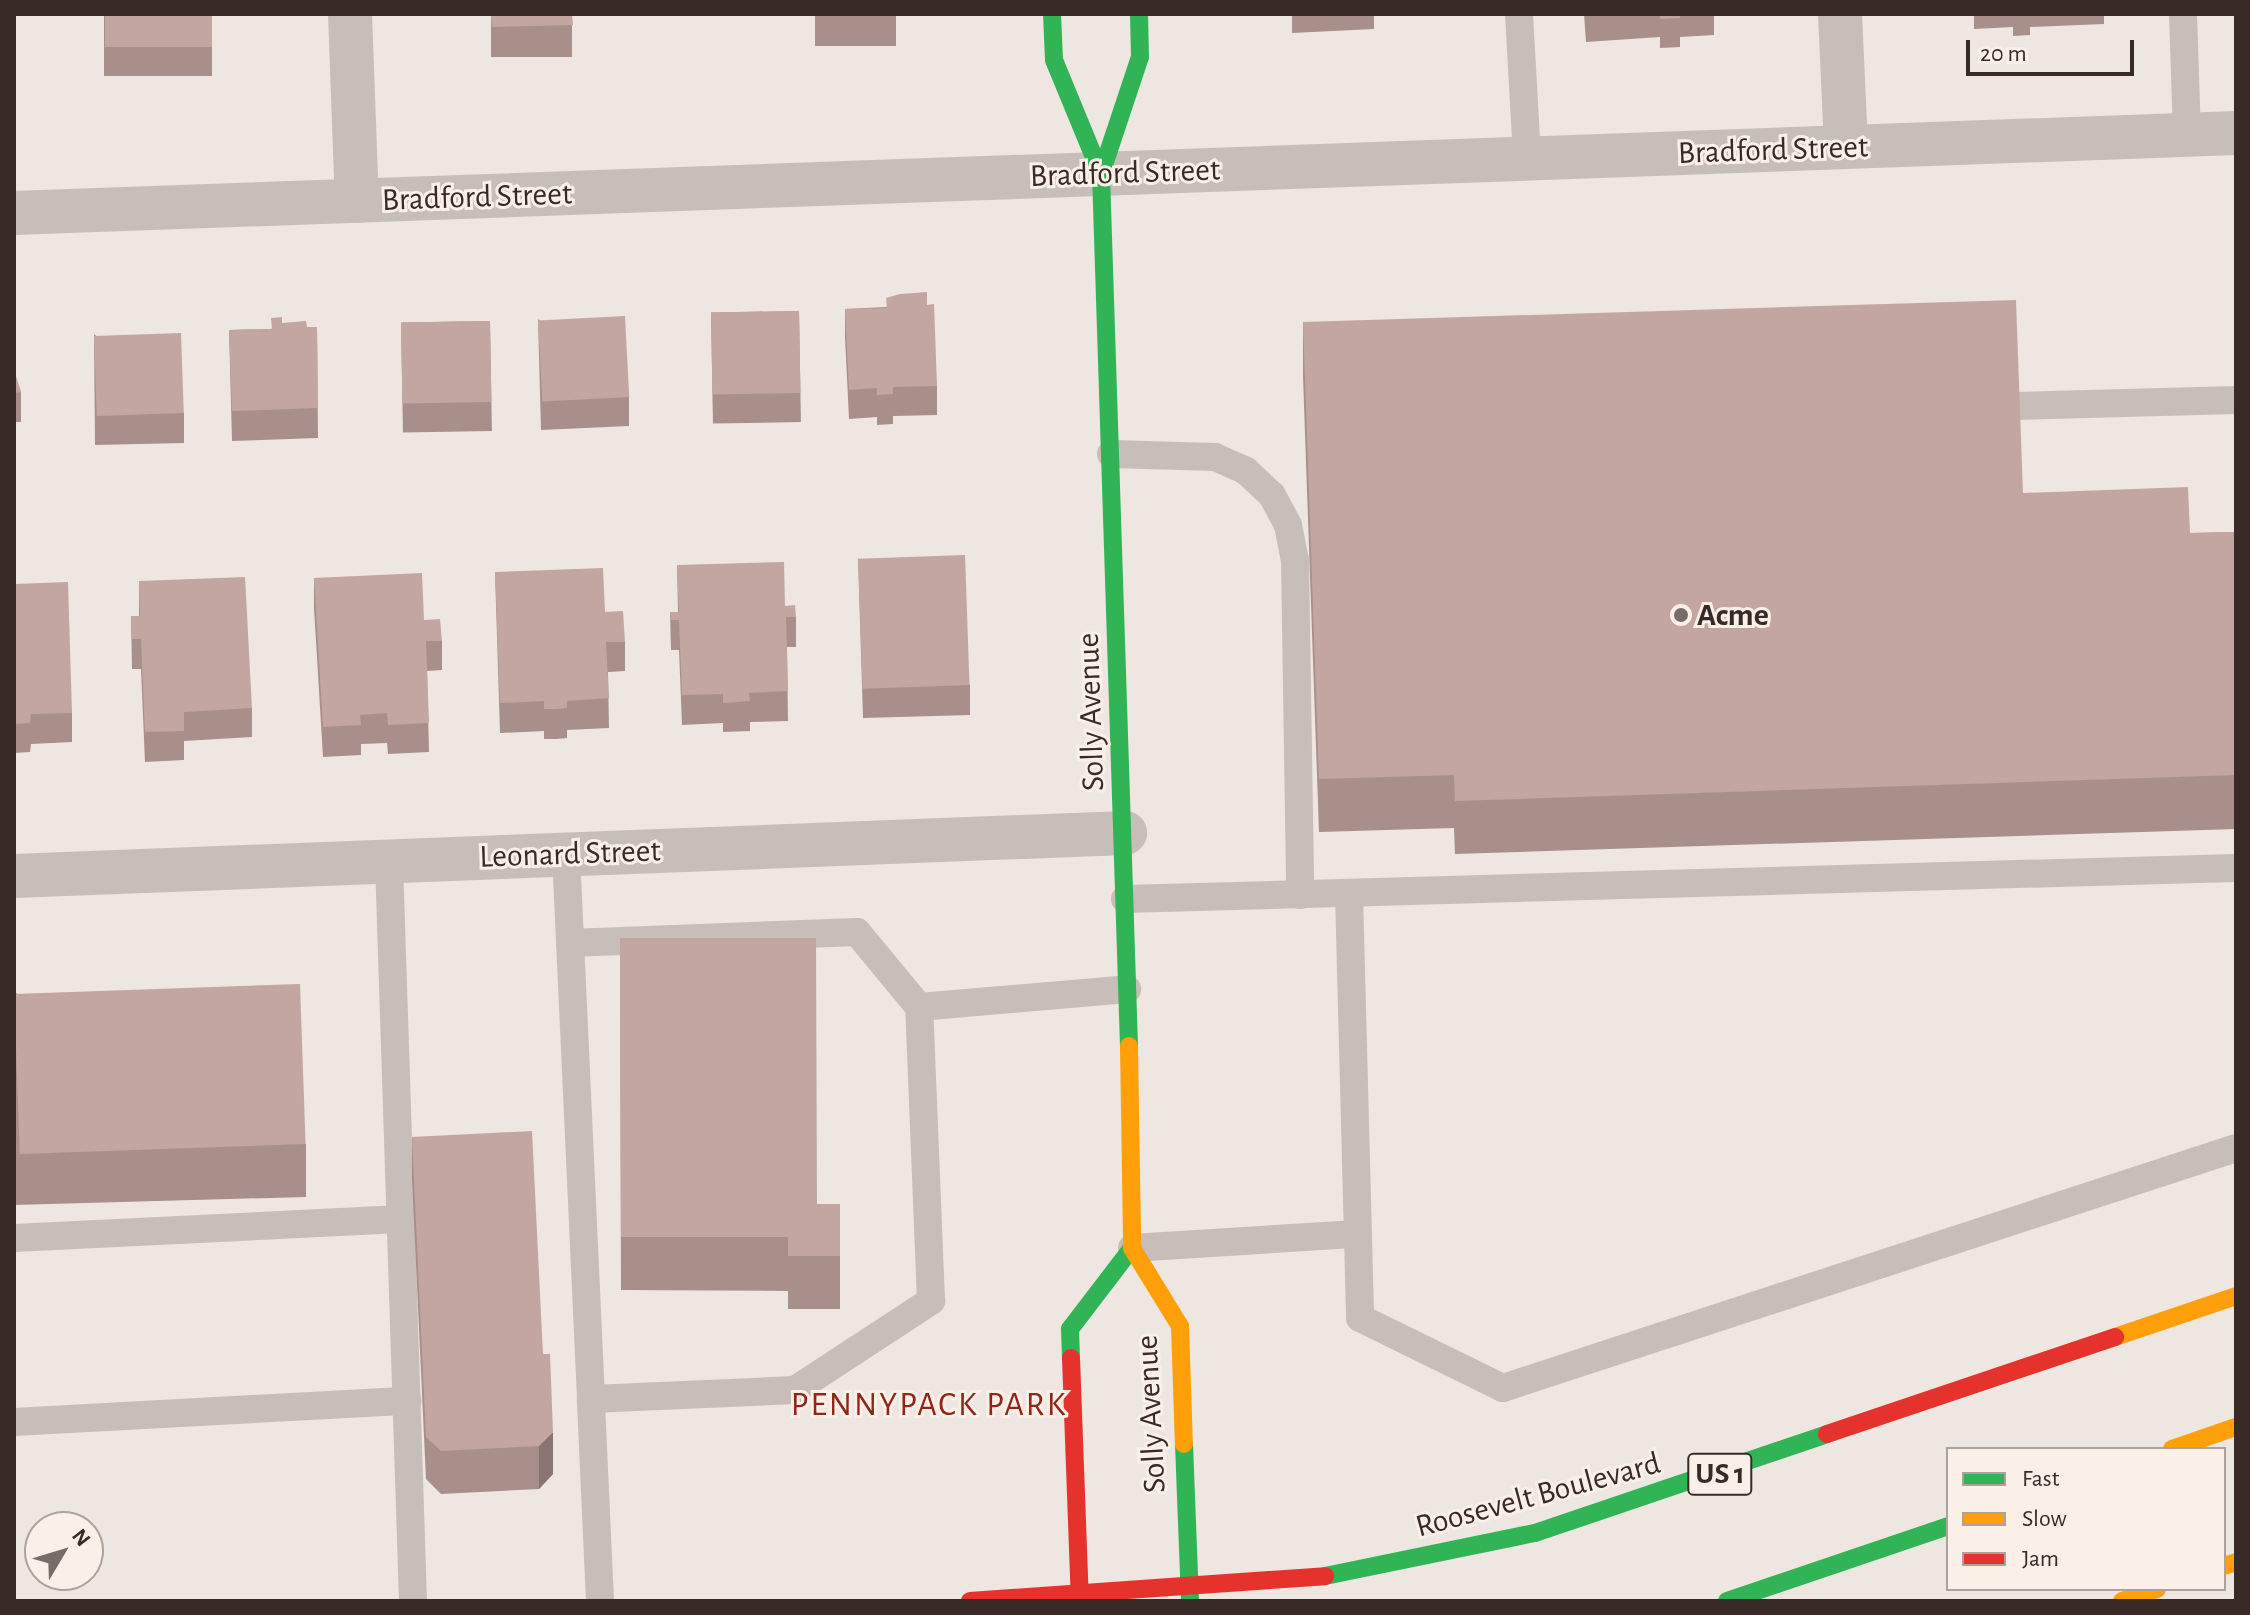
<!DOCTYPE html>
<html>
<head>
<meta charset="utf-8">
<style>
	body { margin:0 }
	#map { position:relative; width:2250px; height:1615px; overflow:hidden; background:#eee6e1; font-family:"Alegreya Sans",sans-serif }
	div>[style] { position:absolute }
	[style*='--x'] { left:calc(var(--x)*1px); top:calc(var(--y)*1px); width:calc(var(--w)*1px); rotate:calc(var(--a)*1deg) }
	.lane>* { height:28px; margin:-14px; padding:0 14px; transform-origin:14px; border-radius:14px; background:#c8beb9 }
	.street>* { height:44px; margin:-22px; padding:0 22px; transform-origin:22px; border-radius:22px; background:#c8beb9 }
	.fast>* { height:18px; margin:-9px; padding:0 9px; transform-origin:9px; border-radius:9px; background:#30b455 }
	.slow>* { height:18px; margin:-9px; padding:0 9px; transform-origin:9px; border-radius:9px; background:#ff9f0a }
	.jam>* { height:18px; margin:-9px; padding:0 9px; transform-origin:9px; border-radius:9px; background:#e5322d }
	.wall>* { inset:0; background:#a98f8a; transform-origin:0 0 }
	.shaded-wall>* { inset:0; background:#897471 }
	.building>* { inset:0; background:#c4a6a1; transform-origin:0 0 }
	.dots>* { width:22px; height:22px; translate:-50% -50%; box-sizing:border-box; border:4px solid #fbf0e8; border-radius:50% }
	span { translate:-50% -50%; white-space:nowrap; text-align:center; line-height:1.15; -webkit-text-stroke:6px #fbf0e8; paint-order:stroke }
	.shield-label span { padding:2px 6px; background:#fbf0e8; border:2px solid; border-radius:6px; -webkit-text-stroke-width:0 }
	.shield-label { font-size:30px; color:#392a27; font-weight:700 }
	.street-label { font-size:32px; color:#392a27 }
	.poi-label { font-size:32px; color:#392a27; font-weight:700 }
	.left { translate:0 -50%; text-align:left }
	.neighbourhood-label { font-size:34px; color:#902518; letter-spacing:2px }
	.frame { position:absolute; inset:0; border:16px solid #392a27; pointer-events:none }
	.legend { position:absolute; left:1946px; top:1447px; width:280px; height:144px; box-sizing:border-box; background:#fbf0e8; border:2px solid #ada19b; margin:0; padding:10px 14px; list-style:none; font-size:24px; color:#392a27 }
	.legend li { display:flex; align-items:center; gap:16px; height:40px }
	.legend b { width:40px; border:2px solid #ada19b }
	.north { position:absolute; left:24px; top:1511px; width:80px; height:80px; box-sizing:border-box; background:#fbf0e8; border:2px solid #ada19b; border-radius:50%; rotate:52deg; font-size:22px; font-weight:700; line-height:32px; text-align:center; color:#392a27 }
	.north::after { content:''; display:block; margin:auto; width:28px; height:36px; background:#786c68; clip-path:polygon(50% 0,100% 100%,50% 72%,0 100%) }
	.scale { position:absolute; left:1966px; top:40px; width:168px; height:36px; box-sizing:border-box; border:4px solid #392a27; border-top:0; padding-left:10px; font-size:24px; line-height:28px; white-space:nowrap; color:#392a27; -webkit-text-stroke:6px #fbf0e8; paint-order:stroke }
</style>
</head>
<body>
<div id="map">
	<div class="lane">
		<div style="--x:1519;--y:14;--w:145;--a:86.8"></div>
		<div style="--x:2183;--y:14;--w:121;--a:88.1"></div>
		<div style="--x:2018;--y:406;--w:218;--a:-1.6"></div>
		<div style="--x:1111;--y:454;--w:104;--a:1.7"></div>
		<div style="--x:1215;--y:457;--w:34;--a:24"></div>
		<div style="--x:1246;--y:471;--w:35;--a:43"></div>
		<div style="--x:1272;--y:495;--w:34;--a:62"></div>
		<div style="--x:1288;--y:525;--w:36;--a:79"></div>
		<div style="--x:1295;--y:560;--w:335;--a:89.1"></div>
		<div style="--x:566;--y:854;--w:546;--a:87.37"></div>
		<div style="--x:389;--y:862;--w:739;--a:88.14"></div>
		<div style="--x:1349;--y:894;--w:424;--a:88.5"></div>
		<div style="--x:1360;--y:1318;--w:159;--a:26.1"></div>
		<div style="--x:1503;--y:1388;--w:771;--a:-18.13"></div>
		<div style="--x:1125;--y:899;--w:1111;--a:-1.6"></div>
		<div style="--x:570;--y:943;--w:287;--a:-2.2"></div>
		<div style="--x:857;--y:932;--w:97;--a:50.4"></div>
		<div style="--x:14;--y:1238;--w:387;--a:-2.8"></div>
		<div style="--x:1132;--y:1248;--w:225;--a:-3.6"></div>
		<div style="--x:14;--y:1422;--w:394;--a:-3.1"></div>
		<div style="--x:600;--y:1601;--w:202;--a:-92.6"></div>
		<div style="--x:591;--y:1399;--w:204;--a:-2.5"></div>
		<div style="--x:795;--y:1390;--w:163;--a:-33.2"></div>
		<div style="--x:931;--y:1301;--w:294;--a:-92.3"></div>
		<div style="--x:919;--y:1007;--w:209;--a:-4.9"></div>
	</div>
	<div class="street">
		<div style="--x:350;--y:14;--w:187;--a:87.9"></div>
		<div style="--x:1840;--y:14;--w:133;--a:87.4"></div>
		<div style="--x:14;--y:213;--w:2223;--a:-2.06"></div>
		<div style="--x:14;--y:876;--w:1112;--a:-2.22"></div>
	</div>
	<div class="fast">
		<div style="--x:1052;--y:14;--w:46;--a:87.5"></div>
		<div style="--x:1054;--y:60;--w:123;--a:67.6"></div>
		<div style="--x:1129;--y:1046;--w:872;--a:-91.84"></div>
		<div style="--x:1101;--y:174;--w:123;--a:-71.6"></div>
		<div style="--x:1140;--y:57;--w:43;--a:-91.3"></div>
		<div style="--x:1071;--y:1358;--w:29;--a:-92"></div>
		<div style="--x:1070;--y:1329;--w:102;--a:-52.6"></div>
		<div style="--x:1184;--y:1444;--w:157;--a:87.8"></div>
		<div style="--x:1325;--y:1576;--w:214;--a:-11.6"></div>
		<div style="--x:1535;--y:1533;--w:308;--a:-18.7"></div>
		<div style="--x:1727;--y:1601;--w:233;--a:-18.7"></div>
	</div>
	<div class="slow">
		<div style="--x:1129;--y:1046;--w:202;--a:89.1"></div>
		<div style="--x:1132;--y:1248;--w:92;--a:58.4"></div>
		<div style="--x:1180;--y:1326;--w:118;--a:88.1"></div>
		<div style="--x:2115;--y:1337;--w:128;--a:-18.7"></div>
		<div style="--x:2172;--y:1449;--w:68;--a:-19"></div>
		<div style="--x:2224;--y:1566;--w:13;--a:-18"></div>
		<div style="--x:2122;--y:1601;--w:37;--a:-19"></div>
	</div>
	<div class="jam">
		<div style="--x:1071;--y:1358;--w:243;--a:87.9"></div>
		<div style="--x:1827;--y:1434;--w:304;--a:-18.6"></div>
		<div style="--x:970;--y:1601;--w:356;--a:-4"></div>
	</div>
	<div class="wall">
		<div style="left:104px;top:14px;width:108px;height:62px"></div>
		<div style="left:491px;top:14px;width:81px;height:43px"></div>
		<div style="left:815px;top:14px;width:81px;height:32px"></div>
		<div style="clip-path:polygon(1292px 14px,1374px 14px,1374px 29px,1292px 33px)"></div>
		<div style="clip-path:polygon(1584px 14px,1714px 14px,1714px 35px,1680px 37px,1680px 47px,1660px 48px,1660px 37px,1586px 42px)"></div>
		<div style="clip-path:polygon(1974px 14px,2104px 14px,2104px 24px,2030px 27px,2030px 35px,2013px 36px,2013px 27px,1974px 29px)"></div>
		<div style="clip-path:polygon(927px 305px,937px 386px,937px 415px,893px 416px,893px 424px,877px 425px,877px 417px,849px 419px,845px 338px,845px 309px)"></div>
		<div style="left:799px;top:311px;width:111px;height:88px;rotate:89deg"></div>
		<div style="clip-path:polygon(538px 319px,629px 397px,629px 426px,541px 430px)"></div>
		<div style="left:490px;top:321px;width:110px;height:89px;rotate:89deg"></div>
		<div style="clip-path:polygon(1303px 322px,2190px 533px,2236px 532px,2236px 829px,1455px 854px,1454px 828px,1319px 832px,1303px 376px)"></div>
		<div style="clip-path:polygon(282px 323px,307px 327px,317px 327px,318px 438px,232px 441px,229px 330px,271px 329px)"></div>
		<div style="clip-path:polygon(94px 334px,184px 413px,184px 443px,95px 445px)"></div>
		<div style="clip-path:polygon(14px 340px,15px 375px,21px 392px,21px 422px,15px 422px,16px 453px,14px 453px)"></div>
		<div style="clip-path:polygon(858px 558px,970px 685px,970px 715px,863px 718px)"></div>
		<div style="clip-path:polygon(677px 565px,785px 606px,796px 617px,796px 647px,787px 647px,788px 721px,750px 722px,750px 731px,723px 732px,723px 723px,682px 725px,679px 650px,671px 650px,670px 612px,678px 612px)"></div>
		<div style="clip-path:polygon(495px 572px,605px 612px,625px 642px,625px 671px,608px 672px,609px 728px,567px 730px,567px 738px,556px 739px,544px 739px,544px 731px,500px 733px)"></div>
		<div style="clip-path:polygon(314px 578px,424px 620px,442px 641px,442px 670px,427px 671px,429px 752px,388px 754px,387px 743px,361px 744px,361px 755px,323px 757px,314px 608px)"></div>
		<div style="clip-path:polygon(139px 581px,252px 708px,252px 737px,184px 741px,184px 760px,145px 762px,141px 669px,132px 669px,131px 616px,139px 616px)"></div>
		<div style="clip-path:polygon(14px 584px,72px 713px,72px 742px,31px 744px,30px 752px,14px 753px)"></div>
		<div style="clip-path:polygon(620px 938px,817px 1204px,840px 1204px,840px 1309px,788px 1309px,788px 1291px,621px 1290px)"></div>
		<div style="clip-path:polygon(14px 992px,306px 1144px,306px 1197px,14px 1205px)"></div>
		<div style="clip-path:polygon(412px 1137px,543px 1354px,553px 1474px,539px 1489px,441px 1494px,426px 1479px,412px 1179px)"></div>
	</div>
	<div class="shaded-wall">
		<div style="clip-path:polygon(16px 341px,16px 370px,14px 391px,14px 361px)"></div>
		<div style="clip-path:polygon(553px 1432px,553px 1474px,539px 1489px,539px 1446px)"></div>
	</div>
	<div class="building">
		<div style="left:105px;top:14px;width:107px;height:33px"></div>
		<div style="clip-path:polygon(491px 14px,572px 14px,573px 25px,492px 27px)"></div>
		<div style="clip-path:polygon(815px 14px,896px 14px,896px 15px,815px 16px)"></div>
		<div style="clip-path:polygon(1660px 14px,1680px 14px,1680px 18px,1660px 19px)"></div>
		<div style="clip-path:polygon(927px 292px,927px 305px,934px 304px,937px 386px,893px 387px,893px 394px,877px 395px,877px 388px,849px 390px,845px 309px,887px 308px,886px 298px,900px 294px)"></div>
		<div style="clip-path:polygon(2016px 300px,2023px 493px,2188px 487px,2190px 533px,2236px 532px,2236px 775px,1455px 801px,1454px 775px,1319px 779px,1303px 322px)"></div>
		<div style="left:799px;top:311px;width:82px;height:88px;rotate:89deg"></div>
		<div style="left:625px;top:316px;width:81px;height:87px;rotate:87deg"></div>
		<div style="clip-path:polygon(282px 317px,282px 323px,306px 321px,307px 327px,317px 327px,318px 408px,232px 411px,229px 330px,272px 329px,271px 318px)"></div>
		<div style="left:490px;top:321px;width:81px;height:89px;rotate:89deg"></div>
		<div style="left:181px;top:333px;width:80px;height:87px;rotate:88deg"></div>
		<div style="clip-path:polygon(14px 370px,21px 392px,14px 393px,16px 424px,14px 424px)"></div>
		<div style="left:965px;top:555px;width:130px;height:107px;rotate:88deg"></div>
		<div style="clip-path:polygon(784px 562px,785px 606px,795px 605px,796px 617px,786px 617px,788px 691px,749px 693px,750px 701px,723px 703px,723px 694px,682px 695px,679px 620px,671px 620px,670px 612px,679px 612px,677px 565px)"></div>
		<div style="clip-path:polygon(603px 568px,605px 612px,623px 611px,625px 642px,606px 642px,609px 698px,567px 701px,567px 708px,556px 709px,544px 709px,544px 701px,500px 703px,495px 572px)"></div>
		<div style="clip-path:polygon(422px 573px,424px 620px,440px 619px,442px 641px,426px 641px,429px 723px,388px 725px,387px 713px,360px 715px,361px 725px,323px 727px,314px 578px)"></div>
		<div style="clip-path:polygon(245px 577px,252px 708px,184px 712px,184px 731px,145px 732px,141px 639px,132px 639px,131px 616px,140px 616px,139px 581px)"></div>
		<div style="clip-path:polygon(68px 582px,72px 713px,31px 714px,30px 723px,14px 724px,14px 584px)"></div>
		<div style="clip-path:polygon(620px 938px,816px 938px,817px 1204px,840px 1204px,840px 1256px,788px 1256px,788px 1237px,621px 1237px)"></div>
		<div style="left:300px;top:984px;width:160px;height:286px;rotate:88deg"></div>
		<div style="clip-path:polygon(532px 1131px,543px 1354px,550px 1354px,553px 1432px,539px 1446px,441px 1451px,426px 1437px,412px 1137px)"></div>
	</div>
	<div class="dots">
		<div style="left:1681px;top:615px;background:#786c68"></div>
	</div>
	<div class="shield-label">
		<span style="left:1720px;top:1474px">US 1</span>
	</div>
	<div class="street-label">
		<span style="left:1773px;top:150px;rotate:-2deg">Bradford Street</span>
		<span style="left:1125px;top:173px;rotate:-2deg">Bradford Street</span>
		<span style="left:477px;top:197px;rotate:-2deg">Bradford Street</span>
		<span style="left:1091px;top:712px;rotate:-92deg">Solly Avenue</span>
		<span style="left:570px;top:854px;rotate:-2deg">Leonard Street</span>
		<span style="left:1151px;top:1414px;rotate:-93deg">Solly Avenue</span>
		<span style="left:1538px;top:1495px;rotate:-15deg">Roosevelt Boulevard</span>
	</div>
	<div class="poi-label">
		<span class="left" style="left:1697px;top:615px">Acme</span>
	</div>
	<div class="neighbourhood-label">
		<span style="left:929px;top:1406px">PENNYPACK PARK</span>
	</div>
	<div class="frame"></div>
	<ul class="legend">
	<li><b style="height:10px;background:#30b455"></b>Fast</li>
	<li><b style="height:10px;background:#ff9f0a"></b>Slow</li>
	<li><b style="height:10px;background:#e5322d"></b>Jam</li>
	</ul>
	<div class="north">N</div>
	<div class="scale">20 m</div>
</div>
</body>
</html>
